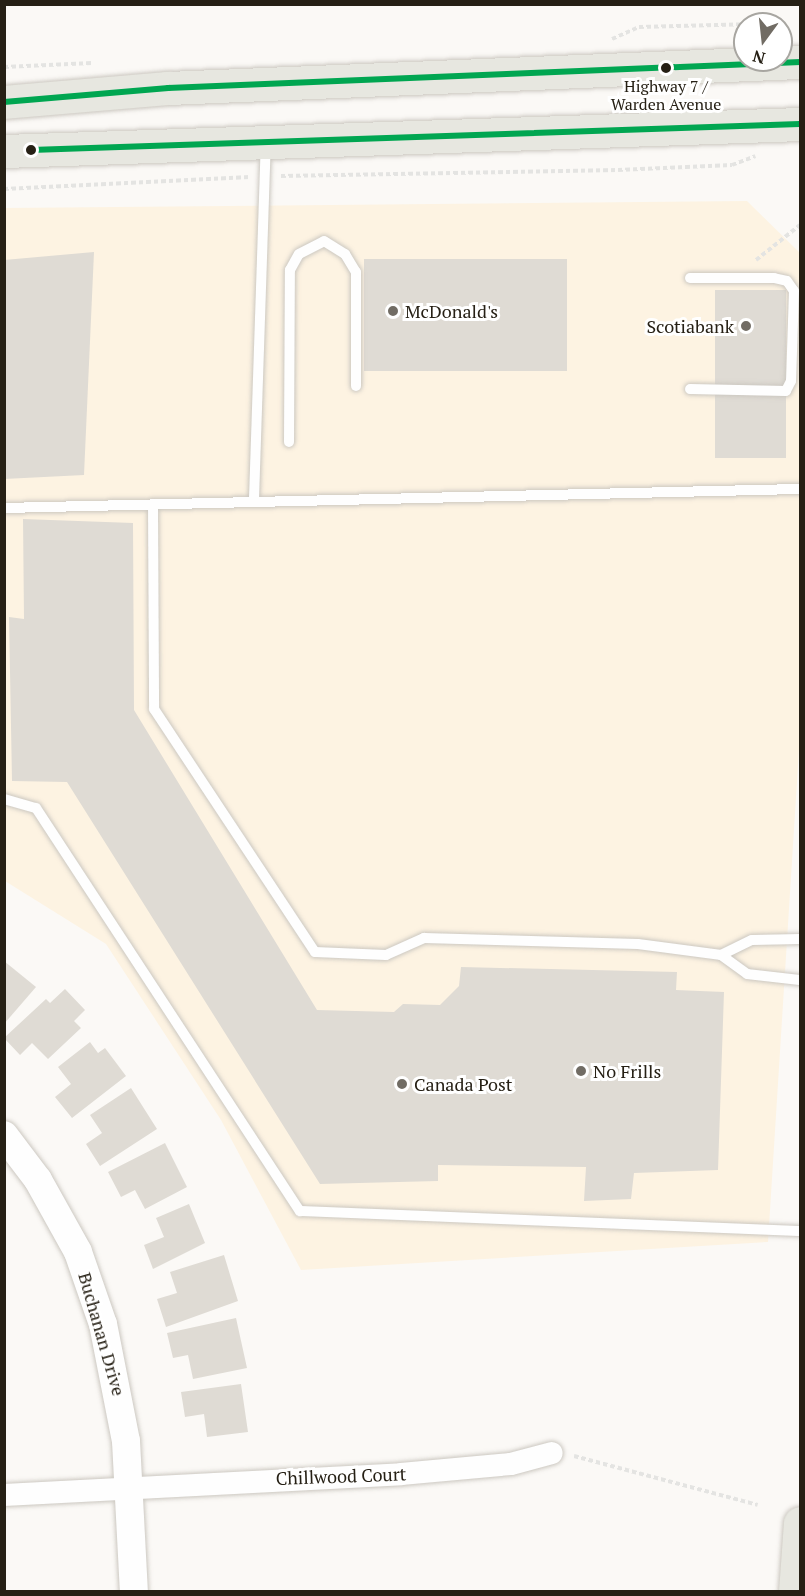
<!DOCTYPE html>
<html>
<head>
<meta charset="utf-8">
<style>
	body { margin:0 }
	#map { position:relative; width:805px; height:1596px; overflow:hidden; background:#fbf9f6; font-family:"PT Serif",serif }
	div>[style] { position:absolute }
	[style*='--x'] { left:calc(var(--x)*1px); top:calc(var(--y)*1px); width:calc(var(--w)*1px); rotate:calc(var(--a)*1deg) }
	.built>* { inset:0; background:#fdf3e2 }
	.building>* { inset:0; background:#dfdbd4; transform-origin:0 0 }
	.path>* { height:4px; margin-top:-2px; transform-origin:0; background:repeating-linear-gradient(90deg,#e4e4e2 0 4.5px,transparent 0 7.5px) }
	.roads { filter:drop-shadow(0 0 2px #ccc8c1) drop-shadow(0 0 2px #ccc8c1) }
	.service>* { height:10px; margin:-5px; padding:0 5px; transform-origin:5px; border-radius:5px; background:#fefefe }
	.minor>* { height:22px; margin:-11px; padding:0 11px; transform-origin:11px; border-radius:11px; background:#fefefe }
	.tertiary>* { height:28px; margin:-14px; padding:0 14px; transform-origin:14px; border-radius:14px; background:#fefefe }
	.primary>* { height:33px; margin:-16.5px; padding:0 16.5px; transform-origin:16.5px; border-radius:16.5px; background:#e7e7e0 }
	.bus-1>* { height:6px; margin:-3px; padding:0 3px; transform-origin:3px; border-radius:3px; background:#00a651 }
	.dots>* { width:16px; height:16px; translate:-50% -50%; box-sizing:border-box; border:3px solid #fff; border-radius:50% }
	span { translate:-50% -50%; white-space:nowrap; text-align:center; line-height:1.15; -webkit-text-stroke:6px #fff; paint-order:stroke }
	.bus-label { font-size:16px; color:#262015 }
	.poi-label { font-size:18px; color:#262015 }
	.left { translate:0 -50%; text-align:left }
	.right { translate:-100% -50%; text-align:right }
	.street-label { font-size:18px; color:#262015 }
	.frame { position:absolute; inset:0; border:6px solid #262015; pointer-events:none }
	.north { position:absolute; left:733px; top:12px; width:60px; height:60px; box-sizing:border-box; background:#fff; border:2px solid #a8a6a1; border-radius:50%; rotate:195deg; font-size:16px; font-weight:700; line-height:24px; text-align:center; color:#262015 }
	.north::after { content:''; display:block; margin:auto; width:21px; height:27px; background:#716c64; clip-path:polygon(50% 0,100% 100%,50% 72%,0 100%) }
</style>
</head>
<body>
<div id="map">
	<div class="built">
		<div style="clip-path:polygon(747px 201px,800px 253px,800px 734px,768px 1242px,301px 1270px,221px 1120px,106px 944px,5px 881px,4px 208px)"></div>
	</div>
	<div class="building">
		<div style="clip-path:polygon(94px 252px,84px 475px,4px 479px,4px 260px)"></div>
		<div style="left:364px;top:259px;width:203px;height:112px"></div>
		<div style="left:715px;top:290px;width:71px;height:168px"></div>
		<div style="clip-path:polygon(23px 519px,133px 523px,134px 710px,317px 1010px,394px 1012px,403px 1004px,440px 1005px,459px 986px,461px 967px,677px 972px,676px 990px,724px 992px,718px 1170px,634px 1173px,631px 1199px,584px 1201px,586px 1167px,438px 1165px,438px 1181px,320px 1184px,67px 782px,12px 781px,9px 617px,24px 619px)"></div>
		<div style="clip-path:polygon(4px 961px,36px 987px,4px 1024px)"></div>
		<div style="clip-path:polygon(65px 989px,85px 1010px,74px 1021px,81px 1028px,48px 1059px,32px 1043px,20px 1055px,4px 1038px,46px 999px,50px 1003px)"></div>
		<div style="clip-path:polygon(90px 1042px,98px 1053px,105px 1048px,126px 1076px,72px 1118px,55px 1097px,71px 1084px,58px 1067px)"></div>
		<div style="clip-path:polygon(131px 1088px,157px 1129px,100px 1166px,86px 1144px,102px 1133px,90px 1115px)"></div>
		<div style="clip-path:polygon(165px 1143px,187px 1187px,145px 1209px,135px 1190px,121px 1197px,108px 1172px)"></div>
		<div style="clip-path:polygon(189px 1204px,205px 1243px,153px 1269px,144px 1245px,164px 1237px,156px 1218px)"></div>
		<div style="clip-path:polygon(224px 1255px,238px 1301px,166px 1327px,157px 1299px,177px 1293px,170px 1272px)"></div>
		<div style="clip-path:polygon(236px 1318px,247px 1368px,193px 1379px,188px 1355px,173px 1358px,167px 1333px)"></div>
		<div style="clip-path:polygon(241px 1384px,248px 1432px,207px 1437px,204px 1414px,185px 1417px,181px 1392px)"></div>
	</div>
	<div class="path">
		<div style="--x:612;--y:39;--w:30;--a:-24"></div>
		<div style="--x:639;--y:27;--w:116;--a:-1.5"></div>
		<div style="--x:4;--y:67;--w:88;--a:-2.6"></div>
		<div style="--x:281;--y:176;--w:337;--a:-1"></div>
		<div style="--x:618;--y:170;--w:114;--a:-2.5"></div>
		<div style="--x:732;--y:165;--w:25;--a:-21"></div>
		<div style="--x:4;--y:189;--w:246;--a:-2.8"></div>
		<div style="--x:756;--y:260;--w:56;--a:-38.5"></div>
		<div style="--x:574;--y:1456;--w:190;--a:14.9"></div>
	</div>
	<div class="roads">
		<div class="service">
			<div style="--x:690;--y:278;--w:84;--a:0"></div>
			<div style="--x:774;--y:278;--w:13;--a:13"></div>
			<div style="--x:787;--y:281;--w:12;--a:55"></div>
			<div style="--x:794;--y:291;--w:90;--a:91.9"></div>
			<div style="--x:791;--y:381;--w:11;--a:117"></div>
			<div style="--x:786;--y:391;--w:96;--a:-178.8"></div>
			<div style="--x:289;--y:442;--w:172;--a:-89.7"></div>
			<div style="--x:290;--y:270;--w:18;--a:-61"></div>
			<div style="--x:299;--y:254;--w:28;--a:-27"></div>
			<div style="--x:324;--y:241;--w:25;--a:32"></div>
			<div style="--x:345;--y:254;--w:21;--a:59"></div>
			<div style="--x:356;--y:272;--w:114;--a:90"></div>
			<div style="--x:254;--y:499;--w:354;--a:-88.1"></div>
			<div style="--x:153;--y:504;--w:205;--a:89.7"></div>
			<div style="--x:154;--y:709;--w:291;--a:56.5"></div>
			<div style="--x:315;--y:952;--w:71;--a:2.4"></div>
			<div style="--x:386;--y:955;--w:42;--a:-24.1"></div>
			<div style="--x:424;--y:938;--w:214;--a:1.6"></div>
			<div style="--x:638;--y:944;--w:84;--a:7.5"></div>
			<div style="--x:721;--y:955;--w:32;--a:36"></div>
			<div style="--x:747;--y:974;--w:53;--a:6.5"></div>
			<div style="--x:4;--y:508;--w:796;--a:-1.37"></div>
			<div style="--x:4;--y:799;--w:33;--a:16"></div>
			<div style="--x:36;--y:808;--w:482;--a:56.8"></div>
			<div style="--x:300;--y:1211;--w:500;--a:2.29"></div>
			<div style="--x:721;--y:955;--w:34;--a:-26"></div>
			<div style="--x:752;--y:940;--w:48;--a:-1.2"></div>
		</div>
		<div class="minor">
			<div style="--x:4;--y:1495;--w:398;--a:-3"></div>
			<div style="--x:401;--y:1474;--w:110;--a:-5.2"></div>
			<div style="--x:511;--y:1464;--w:42;--a:-15"></div>
		</div>
		<div class="tertiary">
			<div style="--x:4;--y:1135;--w:56;--a:52.9"></div>
			<div style="--x:38;--y:1180;--w:82;--a:60.9"></div>
			<div style="--x:78;--y:1252;--w:76;--a:70.9"></div>
			<div style="--x:103;--y:1324;--w:119;--a:78.9"></div>
			<div style="--x:126;--y:1441;--w:151;--a:87"></div>
		</div>
		<div class="primary">
			<div style="--x:4;--y:102;--w:165;--a:-4.9"></div>
			<div style="--x:168;--y:88;--w:633;--a:-2.36"></div>
			<div style="--x:4;--y:151;--w:796;--a:-1.94"></div>
			<div style="--x:795;--y:1592;--w:69;--a:-85.9"></div>
		</div>
	</div>
	<div class="bus-1">
		<div style="--x:4;--y:102;--w:165;--a:-4.9"></div>
		<div style="--x:168;--y:88;--w:633;--a:-2.36"></div>
		<div style="--x:31;--y:150;--w:769;--a:-1.94"></div>
	</div>
	<div class="dots">
		<div style="left:666px;top:68px;background:#262015"></div>
		<div style="left:31px;top:150px;background:#262015"></div>
		<div style="left:393px;top:311px;background:#716c64"></div>
		<div style="left:746px;top:326px;background:#716c64"></div>
		<div style="left:581px;top:1071px;background:#716c64"></div>
		<div style="left:402px;top:1084px;background:#716c64"></div>
	</div>
	<div class="bus-label">
		<span style="left:666px;top:95px">Highway 7 /<br>Warden Avenue</span>
	</div>
	<div class="poi-label">
		<span class="left" style="left:405px;top:311px">McDonald's</span>
		<span class="right" style="left:734px;top:326px">Scotiabank</span>
		<span class="left" style="left:593px;top:1071px">No Frills</span>
		<span class="left" style="left:414px;top:1084px">Canada Post</span>
	</div>
	<div class="street-label">
		<span style="left:102px;top:1334px;rotate:74deg">Buchanan Drive</span>
		<span style="left:341px;top:1476px;rotate:-2deg">Chillwood Court</span>
	</div>
	<div class="frame"></div>
	<div class="north">N</div>
</div>
</body>
</html>
